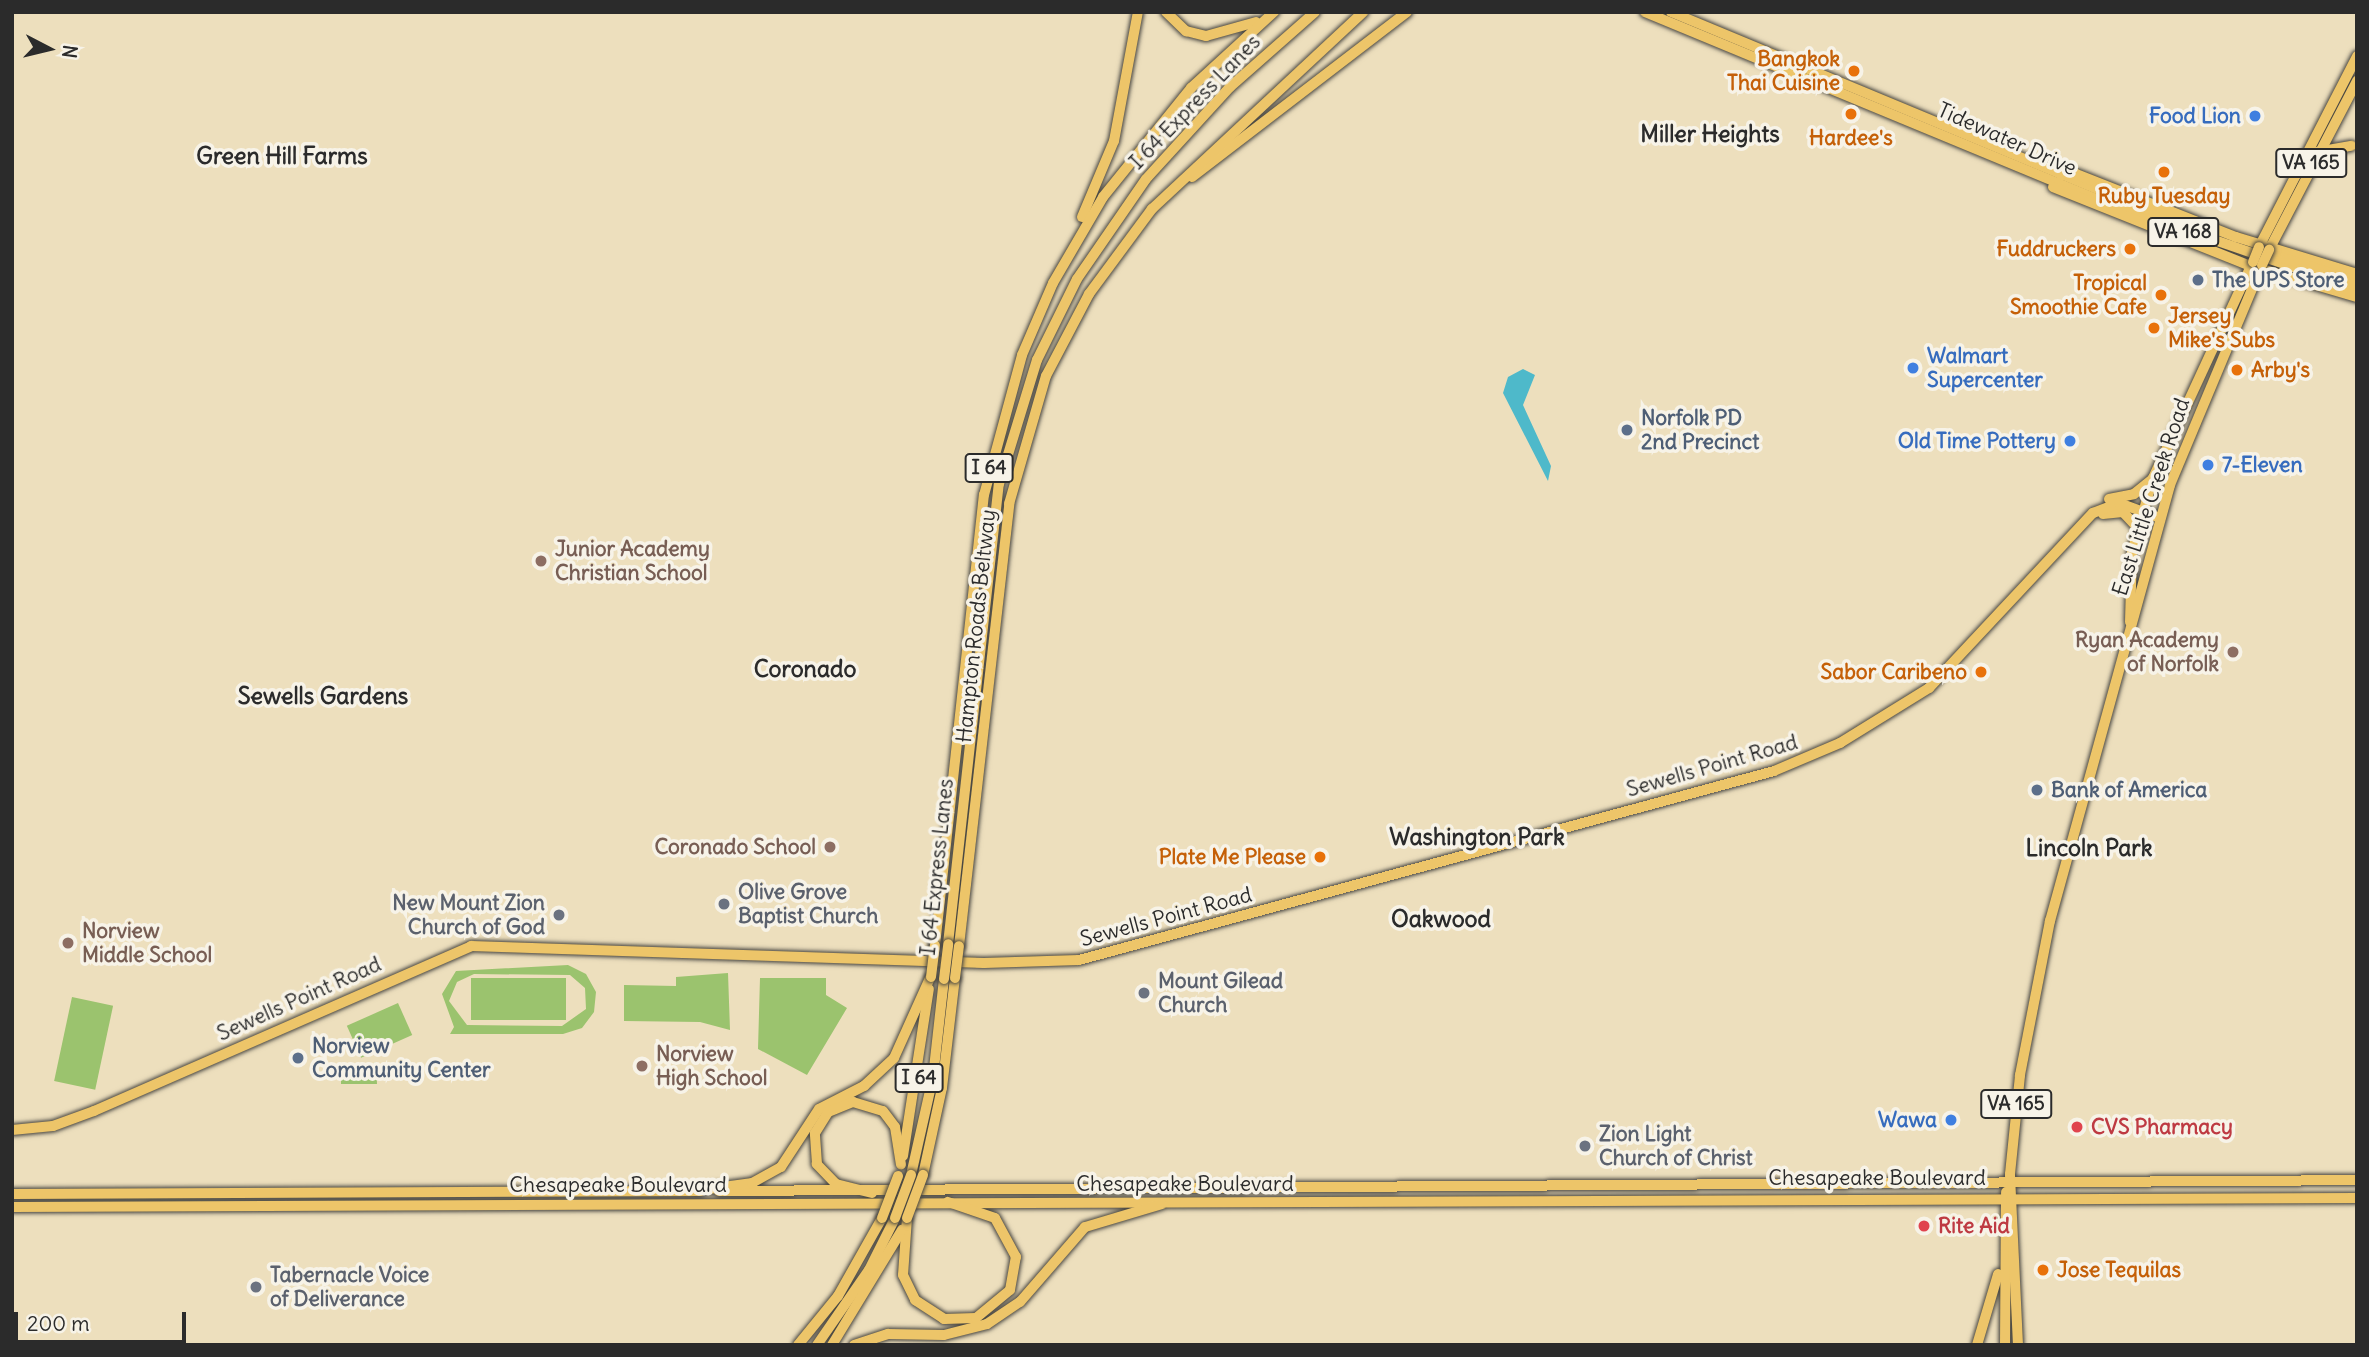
<!DOCTYPE html>
<html>
<head>
<meta charset="utf-8">
<style>
	body { margin:0 }
	#map { position:relative; width:2369px; height:1357px; overflow:hidden; background:#eddfbd; font-family:Delius,sans-serif }
	div>[style] { position:absolute }
	[style*='--x'] { left:calc(var(--x)*1px); top:calc(var(--y)*1px); width:calc(var(--w)*1px); rotate:calc(var(--a)*1deg) }
	.green>* { inset:0; background:#9bc36e; transform-origin:0 0 }
	.water>* { inset:0; background:#4eb9ca }
	.roads { filter:drop-shadow(0 0 2px #484641) drop-shadow(0 0 2px #484641) }
	.major>* { height:10px; margin:-5px; padding:0 5px; transform-origin:5px; border-radius:5px; background:#edc569 }
	.highway>* { height:10px; margin:-5px; padding:0 5px; transform-origin:5px; border-radius:5px; background:#edc569 }
	.bridges { filter:drop-shadow(0 0 2px #484641) drop-shadow(0 0 2px #484641) }
	.major-bridge>* { height:10px; margin:-5px; padding:0 5px; transform-origin:5px; border-radius:5px; background:#edc569 }
	.highway-bridge>* { height:10px; margin:-5px; padding:0 5px; transform-origin:5px; border-radius:5px; background:#edc569 }
	.dots>* { width:19px; height:19px; translate:-50% -50%; box-sizing:border-box; border:4px solid #f7f3e8; border-radius:50% }
	span { translate:-50% -50%; white-space:nowrap; text-align:center; line-height:1.15; -webkit-text-stroke:7px #f7f3e8; paint-order:stroke }
	.shield-label span { padding:2px 5px; background:#f7f3e8; border:2px solid; border-radius:5px; -webkit-text-stroke-width:0 }
	.shield-label { font-size:19px; color:#2b2b2b; font-weight:700 }
	.food-label { font-size:21px; color:#c56008; font-weight:700 }
	.right { translate:-100% -50%; text-align:right }
	.left { translate:0 -50%; text-align:left }
	.street-label { font-size:21px; color:#2b2b2b }
	.shop-label { font-size:21px; color:#366cbe; font-weight:700 }
	.service-label { font-size:21px; color:#4e5e75; font-weight:700 }
	.education-label { font-size:21px; color:#785e54; font-weight:700 }
	.worship-label { font-size:21px; color:#5b616d; font-weight:700 }
	.health-label { font-size:21px; color:#be3a42; font-weight:700 }
	.neighbourhood-label { font-size:23px; color:#2b2b2b; font-weight:700 }
	.frame { position:absolute; inset:0; border:14px solid #2b2b2b; pointer-events:none }
	.north { position:absolute; left:14px; top:14px; width:70px; height:70px; -webkit-text-stroke:5px #f7f3e8; paint-order:stroke; rotate:97deg; font-size:19px; font-weight:700; line-height:28px; text-align:center; color:#2b2b2b }
	.north::after { content:''; display:block; margin:auto; width:24px; height:32px; background:#2b2b2b; clip-path:polygon(50% 0,100% 100%,50% 72%,0 100%) }
	.scale { position:absolute; left:14px; top:1312px; width:172px; height:32px; box-sizing:border-box; border:4px solid #2b2b2b; border-top:0; padding-left:9px; font-size:21px; line-height:24px; white-space:nowrap; color:#2b2b2b; -webkit-text-stroke:5px #f7f3e8; paint-order:stroke }
</style>
</head>
<body>
<div id="map">
	<div class="green">
		<div style="clip-path:polygon(evenodd,568px 965px,586px 974px,596px 992px,594px 1012px,582px 1028px,563px 1034px,450px 1034px,454px 1027px,442px 994px,456px 971px,568px 965px,474px 974px,570px 975px,585px 988px,586px 1009px,562px 1026px,467px 1025px,449px 1001px,457px 982px,474px 974px)"></div>
		<div style="clip-path:polygon(728px 973px,730px 1030px,700px 1022px,624px 1021px,624px 985px,676px 986px,676px 977px)"></div>
		<div style="left:566px;top:978px;width:42px;height:95px;rotate:90deg"></div>
		<div style="clip-path:polygon(760px 978px,826px 978px,826px 995px,847px 1008px,807px 1075px,758px 1049px)"></div>
		<div style="left:72px;top:997px;width:42px;height:86px;rotate:12deg"></div>
		<div style="left:398px;top:1003px;width:35px;height:56px;rotate:66deg"></div>
		<div style="clip-path:polygon(376px 1062px,377px 1084px,341px 1084px,341px 1078px)"></div>
	</div>
	<div class="water">
		<div style="clip-path:polygon(1523px 369px,1535px 375px,1523px 405px,1551px 466px,1548px 481px,1503px 393px,1508px 377px)"></div>
	</div>
	<div class="roads">
		<div class="major">
			<div style="--x:1645;--y:12;--w:500;--a:22.5"></div>
			<div style="--x:2107;--y:203;--w:264;--a:19"></div>
			<div style="--x:1671;--y:12;--w:576;--a:22.56"></div>
			<div style="--x:2316;--y:152;--w:36;--a:-10"></div>
			<div style="--x:2061;--y:175;--w:15;--a:-4"></div>
			<div style="--x:2076;--y:174;--w:172;--a:21.5"></div>
			<div style="--x:2236;--y:237;--w:127;--a:17"></div>
			<div style="--x:2053;--y:187;--w:213;--a:21.8"></div>
			<div style="--x:2251;--y:266;--w:110;--a:16.3"></div>
			<div style="--x:2259;--y:247;--w:215;--a:-62.8"></div>
			<div style="--x:2269;--y:250;--w:191;--a:-62.5"></div>
			<div style="--x:2260;--y:251;--w:102;--a:17.2"></div>
			<div style="--x:2109;--y:499;--w:25;--a:-11"></div>
			<div style="--x:2134;--y:494;--w:22;--a:-39"></div>
			<div style="--x:2103;--y:514;--w:20;--a:-6"></div>
			<div style="--x:2123;--y:512;--w:21;--a:47"></div>
			<div style="--x:2130;--y:622;--w:70;--a:-88.4"></div>
			<div style="--x:2132;--y:552;--w:77;--a:-74.2"></div>
			<div style="--x:2153;--y:478;--w:238;--a:-65.2"></div>
			<div style="--x:12;--y:1130;--w:41;--a:-5.6"></div>
			<div style="--x:53;--y:1126;--w:44;--a:-20.1"></div>
			<div style="--x:94;--y:1111;--w:412;--a:-23.6"></div>
			<div style="--x:471;--y:946;--w:513;--a:1.9"></div>
			<div style="--x:984;--y:963;--w:95;--a:-1.8"></div>
			<div style="--x:1079;--y:960;--w:720;--a:-15.21"></div>
			<div style="--x:1774;--y:771;--w:72;--a:-23"></div>
			<div style="--x:1840;--y:743;--w:105;--a:-31.7"></div>
			<div style="--x:1929;--y:688;--w:240;--a:-46.9"></div>
			<div style="--x:2093;--y:513;--w:28;--a:-21"></div>
			<div style="--x:2119;--y:503;--w:44;--a:20.1"></div>
			<div style="--x:719;--y:1191;--w:1638;--a:-0.38"></div>
			<div style="--x:12;--y:1194;--w:689;--a:-0.25"></div>
			<div style="--x:12;--y:1207;--w:2345;--a:-0.22"></div>
			<div style="--x:1977;--y:1345;--w:74;--a:-73.5"></div>
			<div style="--x:2005;--y:1345;--w:153;--a:-89.6"></div>
			<div style="--x:2018;--y:1345;--w:171;--a:-92.7"></div>
			<div style="--x:2010;--y:1174;--w:100;--a:-84.2"></div>
			<div style="--x:2020;--y:1075;--w:157;--a:-79"></div>
			<div style="--x:2050;--y:921;--w:452;--a:-74.6"></div>
			<div style="--x:2170;--y:485;--w:238;--a:-67.3"></div>
		</div>
		<div class="highway">
			<div style="--x:1166;--y:12;--w:28;--a:44"></div>
			<div style="--x:1186;--y:31;--w:21;--a:14"></div>
			<div style="--x:1206;--y:36;--w:52;--a:-15.6"></div>
			<div style="--x:1192;--y:177;--w:271;--a:-37.5"></div>
			<div style="--x:1082;--y:217;--w:82;--a:-67.2"></div>
			<div style="--x:1114;--y:141;--w:131;--a:-79.5"></div>
			<div style="--x:948;--y:944;--w:463;--a:-83.7"></div>
			<div style="--x:999;--y:484;--w:130;--a:-73"></div>
			<div style="--x:1037;--y:360;--w:90;--a:-63.7"></div>
			<div style="--x:1077;--y:279;--w:121;--a:-55.4"></div>
			<div style="--x:1146;--y:179;--w:125;--a:-47.6"></div>
			<div style="--x:1230;--y:87;--w:113;--a:-41.4"></div>
			<div style="--x:935;--y:945;--w:453;--a:-83.8"></div>
			<div style="--x:984;--y:495;--w:145;--a:-74.8"></div>
			<div style="--x:1022;--y:355;--w:78;--a:-66.7"></div>
			<div style="--x:1053;--y:283;--w:99;--a:-59.8"></div>
			<div style="--x:1103;--y:197;--w:140;--a:-51.1"></div>
			<div style="--x:1191;--y:88;--w:113;--a:-42.5"></div>
			<div style="--x:959;--y:946;--w:445;--a:-83.5"></div>
			<div style="--x:1009;--y:504;--w:133;--a:-73.9"></div>
			<div style="--x:1046;--y:376;--w:93;--a:-62.3"></div>
			<div style="--x:1089;--y:294;--w:106;--a:-53.5"></div>
			<div style="--x:1152;--y:209;--w:289;--a:-43"></div>
			<div style="--x:903;--y:1156;--w:169;--a:-81.2"></div>
			<div style="--x:911;--y:1175;--w:100;--a:-77.3"></div>
			<div style="--x:933;--y:1077;--w:99;--a:-83.6"></div>
			<div style="--x:923;--y:1175;--w:89;--a:-77.7"></div>
			<div style="--x:942;--y:1088;--w:111;--a:-83.3"></div>
			<div style="--x:694;--y:1191;--w:59;--a:-7.9"></div>
			<div style="--x:752;--y:1183;--w:33;--a:-29"></div>
			<div style="--x:781;--y:1167;--w:69;--a:-56.8"></div>
			<div style="--x:819;--y:1109;--w:51;--a:-27.1"></div>
			<div style="--x:864;--y:1086;--w:41;--a:-43"></div>
			<div style="--x:894;--y:1058;--w:88;--a:-65.8"></div>
			<div style="--x:872;--y:1193;--w:37;--a:-166"></div>
			<div style="--x:836;--y:1184;--w:28;--a:-134"></div>
			<div style="--x:817;--y:1164;--w:31;--a:-94"></div>
			<div style="--x:815;--y:1133;--w:25;--a:-58"></div>
			<div style="--x:828;--y:1112;--w:27;--a:-22"></div>
			<div style="--x:853;--y:1102;--w:31;--a:17"></div>
			<div style="--x:883;--y:1111;--w:20;--a:53"></div>
			<div style="--x:895;--y:1127;--w:38;--a:81"></div>
			<div style="--x:907;--y:1218;--w:57;--a:94"></div>
			<div style="--x:903;--y:1275;--w:28;--a:64"></div>
			<div style="--x:915;--y:1300;--w:35;--a:33"></div>
			<div style="--x:944;--y:1319;--w:32;--a:-2"></div>
			<div style="--x:976;--y:1318;--w:44;--a:-39.5"></div>
			<div style="--x:1010;--y:1290;--w:34;--a:-80"></div>
			<div style="--x:1016;--y:1257;--w:44;--a:-118.3"></div>
			<div style="--x:995;--y:1218;--w:50;--a:-161.2"></div>
			<div style="--x:798;--y:1345;--w:63;--a:-50.8"></div>
			<div style="--x:838;--y:1296;--w:90;--a:-60.6"></div>
			<div style="--x:817;--y:1345;--w:91;--a:-55.3"></div>
			<div style="--x:869;--y:1270;--w:58;--a:-63.4"></div>
			<div style="--x:832;--y:1345;--w:135;--a:-58.7"></div>
			<div style="--x:854;--y:1345;--w:36;--a:-18"></div>
			<div style="--x:888;--y:1334;--w:56;--a:1"></div>
			<div style="--x:944;--y:1335;--w:44;--a:-14.3"></div>
			<div style="--x:987;--y:1324;--w:40;--a:-34"></div>
			<div style="--x:1020;--y:1302;--w:99;--a:-49.1"></div>
			<div style="--x:1085;--y:1227;--w:80;--a:-16.6"></div>
		</div>
	</div>
	<div class="bridges">
		<div class="major-bridge">
			<div style="--x:2253;--y:262;--w:16;--a:-68"></div>
			<div style="--x:2262;--y:265;--w:17;--a:-65"></div>
		</div>
		<div class="highway-bridge">
			<div style="--x:931;--y:977;--w:32;--a:-83"></div>
			<div style="--x:955;--y:978;--w:32;--a:-83"></div>
			<div style="--x:944;--y:979;--w:35;--a:-83"></div>
			<div style="--x:882;--y:1218;--w:45;--a:-69.1"></div>
			<div style="--x:895;--y:1218;--w:46;--a:-69.6"></div>
			<div style="--x:907;--y:1218;--w:46;--a:-69.6"></div>
		</div>
	</div>
	<div class="dots">
		<div style="left:1854px;top:71px;background:#e8710a"></div>
		<div style="left:1851px;top:114px;background:#e8710a"></div>
		<div style="left:2255px;top:116px;background:#3f7fe0"></div>
		<div style="left:2164px;top:172px;background:#e8710a"></div>
		<div style="left:2130px;top:249px;background:#e8710a"></div>
		<div style="left:2198px;top:280px;background:#5c6f8a"></div>
		<div style="left:2161px;top:295px;background:#e8710a"></div>
		<div style="left:2154px;top:328px;background:#e8710a"></div>
		<div style="left:1913px;top:368px;background:#3f7fe0"></div>
		<div style="left:2237px;top:370px;background:#e8710a"></div>
		<div style="left:1627px;top:430px;background:#5c6f8a"></div>
		<div style="left:2070px;top:441px;background:#3f7fe0"></div>
		<div style="left:2208px;top:465px;background:#3f7fe0"></div>
		<div style="left:541px;top:561px;background:#8d6e63"></div>
		<div style="left:2233px;top:652px;background:#8d6e63"></div>
		<div style="left:1981px;top:672px;background:#e8710a"></div>
		<div style="left:2037px;top:790px;background:#5c6f8a"></div>
		<div style="left:830px;top:847px;background:#8d6e63"></div>
		<div style="left:1320px;top:857px;background:#e8710a"></div>
		<div style="left:724px;top:904px;background:#6b7280"></div>
		<div style="left:559px;top:915px;background:#6b7280"></div>
		<div style="left:68px;top:943px;background:#8d6e63"></div>
		<div style="left:1144px;top:993px;background:#6b7280"></div>
		<div style="left:298px;top:1058px;background:#5c6f8a"></div>
		<div style="left:642px;top:1066px;background:#8d6e63"></div>
		<div style="left:1951px;top:1120px;background:#3f7fe0"></div>
		<div style="left:2077px;top:1127px;background:#e0444e"></div>
		<div style="left:1585px;top:1146px;background:#6b7280"></div>
		<div style="left:1924px;top:1226px;background:#e0444e"></div>
		<div style="left:2043px;top:1270px;background:#e8710a"></div>
		<div style="left:256px;top:1287px;background:#6b7280"></div>
	</div>
	<div class="shield-label">
		<span style="left:2311px;top:163px">VA 165</span>
		<span style="left:2183px;top:232px">VA 168</span>
		<span style="left:989px;top:468px">I 64</span>
		<span style="left:919px;top:1078px">I 64</span>
		<span style="left:2016px;top:1104px">VA 165</span>
	</div>
	<div class="food-label">
		<span class="right" style="left:1840px;top:71px">Bangkok<br>Thai Cuisine</span>
		<span style="left:1851px;top:138px">Hardee's</span>
		<span style="left:2164px;top:196px">Ruby Tuesday</span>
		<span class="right" style="left:2116px;top:249px">Fuddruckers</span>
		<span class="right" style="left:2147px;top:295px">Tropical<br>Smoothie Cafe</span>
		<span class="left" style="left:2168px;top:328px">Jersey<br>Mike's Subs</span>
		<span class="left" style="left:2251px;top:370px">Arby's</span>
		<span class="right" style="left:1967px;top:672px">Sabor Caribeno</span>
		<span class="right" style="left:1306px;top:857px">Plate Me Please</span>
		<span class="left" style="left:2057px;top:1270px">Jose Tequilas</span>
	</div>
	<div class="street-label">
		<span style="left:1195px;top:102px;rotate:-46deg">I 64 Express Lanes</span>
		<span style="left:2007px;top:139px;rotate:24deg">Tidewater Drive</span>
		<span style="left:2151px;top:497px;rotate:-72deg">East Little Creek Road</span>
		<span style="left:976px;top:626px;rotate:-84deg">Hampton Roads Beltway</span>
		<span style="left:1712px;top:766px;rotate:-16deg">Sewells Point Road</span>
		<span style="left:937px;top:867px;rotate:-84deg">I 64 Express Lanes</span>
		<span style="left:1166px;top:917px;rotate:-15deg">Sewells Point Road</span>
		<span style="left:299px;top:999px;rotate:-24deg">Sewells Point Road</span>
		<span style="left:1877px;top:1178px">Chesapeake Boulevard</span>
		<span style="left:1185px;top:1184px">Chesapeake Boulevard</span>
		<span style="left:618px;top:1185px">Chesapeake Boulevard</span>
	</div>
	<div class="shop-label">
		<span class="right" style="left:2241px;top:116px">Food Lion</span>
		<span class="left" style="left:1927px;top:368px">Walmart<br>Supercenter</span>
		<span class="right" style="left:2056px;top:441px">Old Time Pottery</span>
		<span class="left" style="left:2222px;top:465px">7-Eleven</span>
		<span class="right" style="left:1937px;top:1120px">Wawa</span>
	</div>
	<div class="service-label">
		<span class="left" style="left:2212px;top:280px">The UPS Store</span>
		<span class="left" style="left:1641px;top:430px">Norfolk PD<br>2nd Precinct</span>
		<span class="left" style="left:2051px;top:790px">Bank of America</span>
		<span class="left" style="left:312px;top:1058px">Norview<br>Community Center</span>
	</div>
	<div class="education-label">
		<span class="left" style="left:555px;top:561px">Junior Academy<br>Christian School</span>
		<span class="right" style="left:2219px;top:652px">Ryan Academy<br>of Norfolk</span>
		<span class="right" style="left:816px;top:847px">Coronado School</span>
		<span class="left" style="left:82px;top:943px">Norview<br>Middle School</span>
		<span class="left" style="left:656px;top:1066px">Norview<br>High School</span>
	</div>
	<div class="worship-label">
		<span class="left" style="left:738px;top:904px">Olive Grove<br>Baptist Church</span>
		<span class="right" style="left:545px;top:915px">New Mount Zion<br>Church of God</span>
		<span class="left" style="left:1158px;top:993px">Mount Gilead<br>Church</span>
		<span class="left" style="left:1599px;top:1146px">Zion Light<br>Church of Christ</span>
		<span class="left" style="left:270px;top:1287px">Tabernacle Voice<br>of Deliverance</span>
	</div>
	<div class="health-label">
		<span class="left" style="left:2091px;top:1127px">CVS Pharmacy</span>
		<span class="left" style="left:1938px;top:1226px">Rite Aid</span>
	</div>
	<div class="neighbourhood-label">
		<span style="left:1710px;top:134px">Miller Heights</span>
		<span style="left:282px;top:156px">Green Hill Farms</span>
		<span style="left:805px;top:669px">Coronado</span>
		<span style="left:323px;top:696px">Sewells Gardens</span>
		<span style="left:1477px;top:837px">Washington Park</span>
		<span style="left:2089px;top:848px">Lincoln Park</span>
		<span style="left:1441px;top:919px">Oakwood</span>
	</div>
	<div class="frame"></div>
	<div class="north">N</div>
	<div class="scale">200 m</div>
</div>
</body>
</html>
